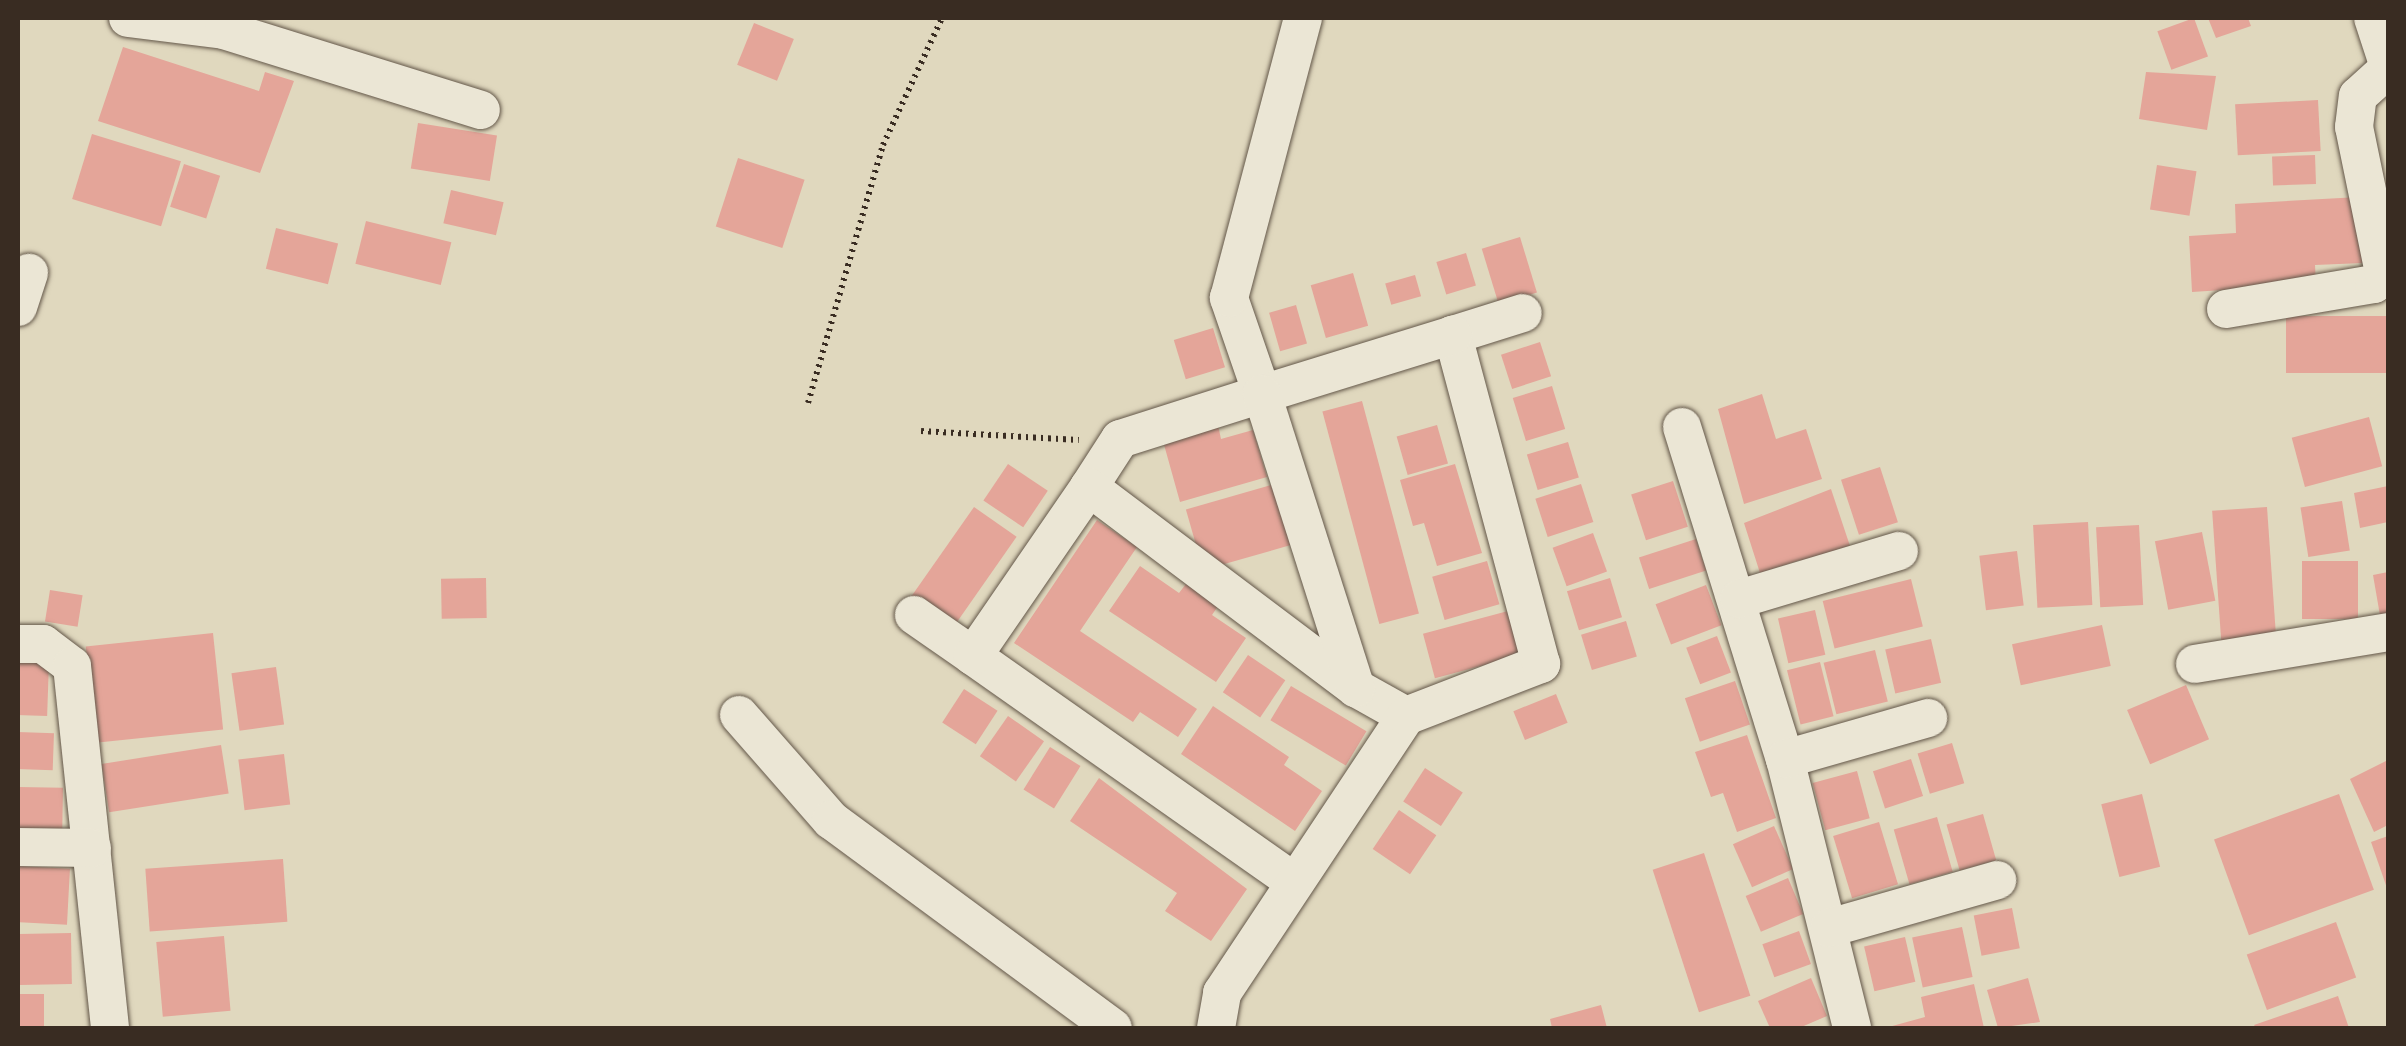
<!DOCTYPE html>
<html>
<head>
<meta charset="utf-8">
<style>
	body { margin:0 }
	#map { position:relative; width:2406px; height:1046px; overflow:hidden; background:#e0d8be; font-family:"IM FELL French Canon",serif }
	div>[style] { position:absolute }
	[style*='--x'] { left:calc(var(--x)*1px); top:calc(var(--y)*1px); width:calc(var(--w)*1px); rotate:calc(var(--a)*1deg) }
	.building>* { inset:0; background:#e4a599; transform-origin:0 0 }
	.path>* { height:6px; margin-top:-3px; transform-origin:0; background:repeating-linear-gradient(90deg,#392c22 0 2.5px,transparent 0 7.5px) }
	.roads { filter:drop-shadow(0 0 2px #635749) drop-shadow(0 0 2px #635749) }
	.street>* { height:38px; margin:-19px; padding:0 19px; transform-origin:19px; border-radius:19px; background:#ebe6d5 }
	span { translate:-50% -50%; white-space:nowrap; text-align:center; line-height:1.15; -webkit-text-stroke:8px #ebe6d5; paint-order:stroke }
	.frame { position:absolute; inset:0; border:20px solid #392c22; pointer-events:none }
</style>
</head>
<body>
<div id="map">
	<div class="building">
		<div style="left:2194px;top:18px;width:41px;height:39px;rotate:70deg"></div>
		<div style="clip-path:polygon(2208px 18px,2248px 18px,2251px 26px,2216px 38px)"></div>
		<div style="left:754px;top:23px;width:43px;height:45px;rotate:22deg"></div>
		<div style="clip-path:polygon(123px 47px,259px 91px,265px 72px,294px 81px,260px 173px,98px 121px)"></div>
		<div style="clip-path:polygon(2146px 72px,2216px 76px,2207px 130px,2139px 119px)"></div>
		<div style="left:2318px;top:100px;width:51px;height:83px;rotate:87deg"></div>
		<div style="left:418px;top:123px;width:80px;height:46px;rotate:9deg"></div>
		<div style="left:92px;top:134px;width:93px;height:68px;rotate:17deg"></div>
		<div style="left:2315px;top:155px;width:29px;height:43px;rotate:88deg"></div>
		<div style="left:738px;top:158px;width:70px;height:72px;rotate:18deg"></div>
		<div style="left:184px;top:164px;width:38px;height:45px;rotate:18deg"></div>
		<div style="left:2157px;top:165px;width:40px;height:45px;rotate:9deg"></div>
		<div style="left:451px;top:190px;width:54px;height:34px;rotate:13deg"></div>
		<div style="clip-path:polygon(2359px 197px,2363px 263px,2315px 265px,2316px 284px,2192px 292px,2189px 236px,2236px 233px,2235px 204px)"></div>
		<div style="left:366px;top:221px;width:88px;height:44px;rotate:14deg"></div>
		<div style="left:276px;top:228px;width:64px;height:42px;rotate:14deg"></div>
		<div style="left:1520px;top:237px;width:58px;height:40px;rotate:73deg"></div>
		<div style="left:1466px;top:253px;width:34px;height:31px;rotate:73deg"></div>
		<div style="left:1353px;top:273px;width:55px;height:44px;rotate:74deg"></div>
		<div style="left:1415px;top:275px;width:22px;height:31px;rotate:74deg"></div>
		<div style="left:1296px;top:305px;width:40px;height:28px;rotate:74deg"></div>
		<div style="left:2388px;top:316px;width:57px;height:102px;rotate:90deg"></div>
		<div style="left:1213px;top:328px;width:41px;height:41px;rotate:73deg"></div>
		<div style="left:1540px;top:342px;width:36px;height:41px;rotate:72deg"></div>
		<div style="left:1552px;top:386px;width:45px;height:41px;rotate:73deg"></div>
		<div style="clip-path:polygon(1762px 394px,1776px 439px,1806px 429px,1822px 479px,1744px 504px,1718px 409px)"></div>
		<div style="left:1362px;top:401px;width:220px;height:41px;rotate:75deg"></div>
		<div style="left:2369px;top:417px;width:51px;height:80px;rotate:75deg"></div>
		<div style="clip-path:polygon(1218px 425px,1221px 439px,1253px 430px,1267px 477px,1180px 502px,1163px 441px)"></div>
		<div style="left:1437px;top:425px;width:40px;height:42px;rotate:74deg"></div>
		<div style="left:1568px;top:442px;width:37px;height:43px;rotate:73deg"></div>
		<div style="left:1008px;top:464px;width:48px;height:44px;rotate:34deg"></div>
		<div style="clip-path:polygon(1455px 464px,1482px 553px,1437px 566px,1424px 523px,1413px 526px,1400px 480px)"></div>
		<div style="left:1880px;top:467px;width:58px;height:41px;rotate:72deg"></div>
		<div style="left:1673px;top:481px;width:48px;height:44px;rotate:72deg"></div>
		<div style="left:1282px;top:482px;width:63px;height:100px;rotate:74deg"></div>
		<div style="left:1581px;top:484px;width:40px;height:48px;rotate:72deg"></div>
		<div style="clip-path:polygon(2388px 486px,2388px 522px,2360px 528px,2354px 493px)"></div>
		<div style="clip-path:polygon(1831px 489px,1853px 555px,1804px 571px,1800px 560px,1760px 573px,1744px 523px)"></div>
		<div style="left:2342px;top:501px;width:50px;height:42px;rotate:81deg"></div>
		<div style="left:974px;top:507px;width:52px;height:110px;rotate:35deg"></div>
		<div style="left:2267px;top:507px;width:131px;height:55px;rotate:86deg"></div>
		<div style="clip-path:polygon(1097px 520px,1137px 547px,1080px 631px,1197px 709px,1178px 737px,1140px 712px,1133px 722px,1014px 643px)"></div>
		<div style="left:2088px;top:522px;width:83px;height:55px;rotate:87deg"></div>
		<div style="left:2139px;top:525px;width:80px;height:43px;rotate:87deg"></div>
		<div style="left:2202px;top:532px;width:70px;height:48px;rotate:79deg"></div>
		<div style="left:1593px;top:533px;width:41px;height:43px;rotate:70deg"></div>
		<div style="left:1696px;top:539px;width:33px;height:60px;rotate:72deg"></div>
		<div style="left:2017px;top:551px;width:55px;height:38px;rotate:83deg"></div>
		<div style="left:1487px;top:561px;width:45px;height:57px;rotate:74deg"></div>
		<div style="left:2302px;top:561px;width:56px;height:58px"></div>
		<div style="clip-path:polygon(1140px 566px,1179px 593px,1186px 584px,1218px 606px,1212px 615px,1246px 638px,1216px 682px,1109px 611px)"></div>
		<div style="clip-path:polygon(2388px 572px,2388px 626px,2382px 627px,2373px 575px)"></div>
		<div style="left:486px;top:578px;width:40px;height:45px;rotate:89deg"></div>
		<div style="left:1610px;top:578px;width:41px;height:45px;rotate:73deg"></div>
		<div style="left:1911px;top:579px;width:49px;height:91px;rotate:76deg"></div>
		<div style="left:1706px;top:585px;width:43px;height:54px;rotate:69deg"></div>
		<div style="left:50px;top:590px;width:33px;height:32px;rotate:9deg"></div>
		<div style="left:1815px;top:610px;width:46px;height:38px;rotate:77deg"></div>
		<div style="left:1508px;top:611px;width:46px;height:88px;rotate:75deg"></div>
		<div style="left:1626px;top:621px;width:37px;height:47px;rotate:73deg"></div>
		<div style="left:2102px;top:625px;width:42px;height:92px;rotate:78deg"></div>
		<div style="left:213px;top:633px;width:97px;height:128px;rotate:84deg"></div>
		<div style="left:1717px;top:636px;width:39px;height:33px;rotate:69deg"></div>
		<div style="left:1931px;top:639px;width:45px;height:47px;rotate:77deg"></div>
		<div style="left:1875px;top:650px;width:53px;height:53px;rotate:76deg"></div>
		<div style="left:1248px;top:655px;width:45px;height:45px;rotate:34deg"></div>
		<div style="left:18px;top:662px;width:31px;height:53px;rotate:2deg"></div>
		<div style="left:1820px;top:662px;width:56px;height:34px;rotate:76deg"></div>
		<div style="left:276px;top:667px;width:58px;height:45px;rotate:82deg"></div>
		<div style="left:1735px;top:681px;width:46px;height:53px;rotate:71deg"></div>
		<div style="left:2186px;top:685px;width:59px;height:64px;rotate:67deg"></div>
		<div style="left:1291px;top:686px;width:88px;height:40px;rotate:31deg"></div>
		<div style="left:964px;top:689px;width:40px;height:40px;rotate:33deg"></div>
		<div style="left:1556px;top:694px;width:31px;height:46px;rotate:68deg"></div>
		<div style="clip-path:polygon(1213px 706px,1289px 757px,1284px 765px,1322px 791px,1295px 831px,1181px 754px)"></div>
		<div style="left:1008px;top:716px;width:44px;height:49px;rotate:35deg"></div>
		<div style="left:18px;top:732px;width:36px;height:37px;rotate:2deg"></div>
		<div style="clip-path:polygon(1747px 735px,1776px 818px,1737px 832px,1723px 793px,1711px 797px,1695px 752px)"></div>
		<div style="left:1952px;top:743px;width:42px;height:36px;rotate:73deg"></div>
		<div style="left:221px;top:745px;width:49px;height:121px;rotate:81deg"></div>
		<div style="left:1050px;top:747px;width:36px;height:50px;rotate:32deg"></div>
		<div style="left:284px;top:754px;width:51px;height:46px;rotate:83deg"></div>
		<div style="left:1911px;top:759px;width:39px;height:40px;rotate:72deg"></div>
		<div style="clip-path:polygon(2388px 760px,2388px 825px,2374px 832px,2350px 779px)"></div>
		<div style="left:1425px;top:768px;width:45px;height:40px;rotate:33deg"></div>
		<div style="left:1857px;top:771px;width:49px;height:46px;rotate:75deg"></div>
		<div style="clip-path:polygon(1099px 778px,1247px 889px,1211px 941px,1165px 911px,1177px 893px,1070px 821px)"></div>
		<div style="left:18px;top:787px;width:45px;height:46px;rotate:1deg"></div>
		<div style="left:2142px;top:794px;width:75px;height:42px;rotate:76deg"></div>
		<div style="left:2339px;top:794px;width:102px;height:133px;rotate:70deg"></div>
		<div style="left:1399px;top:810px;width:45px;height:47px;rotate:34deg"></div>
		<div style="left:1983px;top:814px;width:48px;height:38px;rotate:74deg"></div>
		<div style="left:1937px;top:817px;width:57px;height:45px;rotate:74deg"></div>
		<div style="left:1879px;top:822px;width:65px;height:48px;rotate:73deg"></div>
		<div style="left:1774px;top:826px;width:47px;height:45px;rotate:66deg"></div>
		<div style="clip-path:polygon(2388px 836px,2388px 891px,2371px 842px)"></div>
		<div style="left:1704px;top:853px;width:150px;height:54px;rotate:72deg"></div>
		<div style="left:283px;top:859px;width:63px;height:138px;rotate:86deg"></div>
		<div style="left:18px;top:866px;width:52px;height:56px;rotate:3deg"></div>
		<div style="left:1788px;top:878px;width:39px;height:46px;rotate:67deg"></div>
		<div style="left:2012px;top:908px;width:41px;height:39px;rotate:79deg"></div>
		<div style="left:2336px;top:922px;width:59px;height:95px;rotate:70deg"></div>
		<div style="left:1962px;top:927px;width:51px;height:51px;rotate:78deg"></div>
		<div style="left:1799px;top:931px;width:35px;height:39px;rotate:70deg"></div>
		<div style="left:71px;top:933px;width:51px;height:52px;rotate:89deg"></div>
		<div style="left:224px;top:936px;width:75px;height:68px;rotate:85deg"></div>
		<div style="left:1905px;top:937px;width:46px;height:42px;rotate:77deg"></div>
		<div style="clip-path:polygon(1811px 978px,1827px 1016px,1799px 1028px,1770px 1028px,1758px 1001px)"></div>
		<div style="clip-path:polygon(2028px 978px,2040px 1022px,1998px 1028px,1987px 990px)"></div>
		<div style="clip-path:polygon(1974px 984px,1984px 1028px,1885px 1028px,1925px 1017px,1921px 997px)"></div>
		<div style="left:18px;top:994px;width:26px;height:34px"></div>
		<div style="clip-path:polygon(2338px 996px,2349px 1028px,2256px 1028px,2254px 1025px)"></div>
		<div style="clip-path:polygon(1601px 1005px,1607px 1028px,1552px 1028px,1550px 1019px)"></div>
	</div>
	<div class="path">
		<div style="--x:808;--y:403;--w:269;--a:-73.8"></div>
		<div style="--x:883;--y:145;--w:140;--a:-65.1"></div>
		<div style="--x:921;--y:431;--w:158;--a:3.3"></div>
	</div>
	<div class="roads">
		<div class="street">
			<div style="--x:128;--y:18;--w:97;--a:7.1"></div>
			<div style="--x:224;--y:30;--w:269;--a:17.3"></div>
			<div style="--x:2373;--y:18;--w:48;--a:71.9"></div>
			<div style="--x:18;--y:307;--w:36;--a:-72"></div>
			<div style="--x:2226;--y:309;--w:150;--a:-9.6"></div>
			<div style="--x:2374;--y:284;--w:15;--a:-48"></div>
			<div style="--x:2384;--y:273;--w:149;--a:-101.6"></div>
			<div style="--x:2354;--y:127;--w:31;--a:-83"></div>
			<div style="--x:2358;--y:96;--w:40;--a:-42"></div>
			<div style="--x:1453;--y:335;--w:73;--a:-17.4"></div>
			<div style="--x:1682;--y:427;--w:348;--a:72.8"></div>
			<div style="--x:1785;--y:759;--w:277;--a:76"></div>
			<div style="--x:1089;--y:487;--w:57;--a:-57.1"></div>
			<div style="--x:1120;--y:439;--w:149;--a:-17.6"></div>
			<div style="--x:1262;--y:394;--w:102;--a:-109"></div>
			<div style="--x:1229;--y:298;--w:290;--a:-75.2"></div>
			<div style="--x:1739;--y:599;--w:167;--a:-16.7"></div>
			<div style="--x:914;--y:615;--w:72;--a:34.8"></div>
			<div style="--x:18;--y:644;--w:25;--a:0"></div>
			<div style="--x:43;--y:644;--w:36;--a:37"></div>
			<div style="--x:72;--y:666;--w:364;--a:84"></div>
			<div style="--x:2195;--y:664;--w:196;--a:-9.4"></div>
			<div style="--x:739;--y:715;--w:140;--a:48.8"></div>
			<div style="--x:831;--y:820;--w:350;--a:36.4"></div>
			<div style="--x:1785;--y:759;--w:149;--a:-16"></div>
			<div style="--x:18;--y:847;--w:74;--a:0.8"></div>
			<div style="--x:1293;--y:881;--w:391;--a:-144.9"></div>
			<div style="--x:973;--y:656;--w:205;--a:-55.5"></div>
			<div style="--x:1089;--y:487;--w:334;--a:37"></div>
			<div style="--x:1356;--y:688;--w:57;--a:29.2"></div>
			<div style="--x:1829;--y:928;--w:175;--a:-15.9"></div>
			<div style="--x:1216;--y:1028;--w:36;--a:-80"></div>
			<div style="--x:1222;--y:993;--w:333;--a:-56.4"></div>
			<div style="--x:1406;--y:716;--w:145;--a:-21.1"></div>
			<div style="--x:1541;--y:664;--w:341;--a:-105"></div>
			<div style="--x:1453;--y:335;--w:200;--a:162.8"></div>
			<div style="--x:1262;--y:394;--w:309;--a:72.3"></div>
		</div>
	</div>
	<div class="frame"></div>
</div>
</body>
</html>
